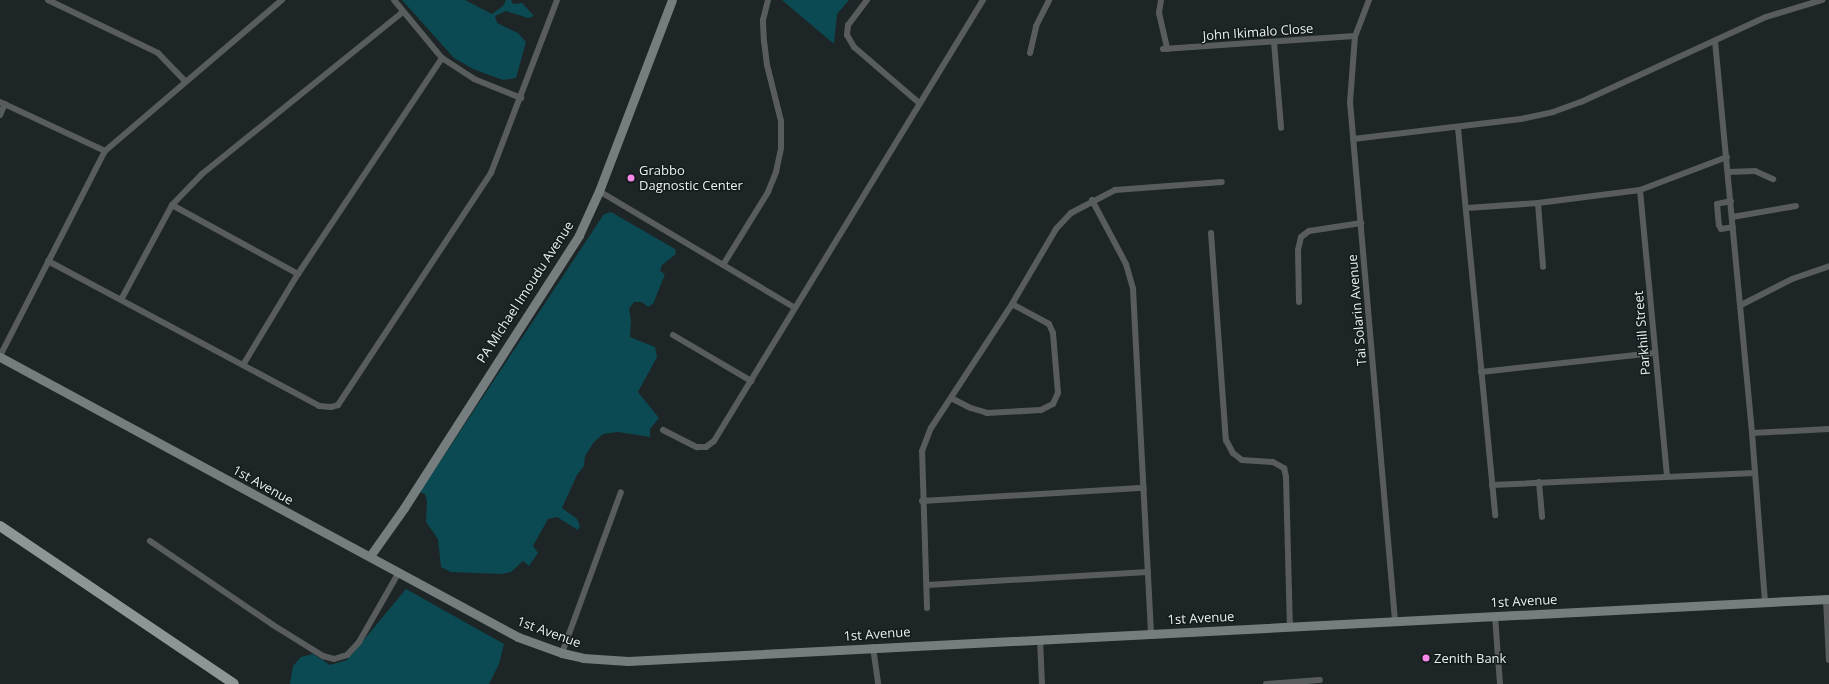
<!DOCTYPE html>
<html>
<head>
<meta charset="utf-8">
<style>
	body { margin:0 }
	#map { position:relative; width:1829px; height:684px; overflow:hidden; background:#1d2526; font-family:"Open Sans",sans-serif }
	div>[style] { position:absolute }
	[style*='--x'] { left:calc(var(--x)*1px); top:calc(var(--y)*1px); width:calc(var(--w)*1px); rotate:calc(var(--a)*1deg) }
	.green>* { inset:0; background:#0c4a53 }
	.street>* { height:6px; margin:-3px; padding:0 3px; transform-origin:3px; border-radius:3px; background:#585c5d }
	.secondary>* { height:9px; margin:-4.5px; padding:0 4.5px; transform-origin:4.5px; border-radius:4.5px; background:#767d7e }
	.primary>* { height:10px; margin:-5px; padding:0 5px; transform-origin:5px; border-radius:5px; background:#8d9597 }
	.dots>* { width:11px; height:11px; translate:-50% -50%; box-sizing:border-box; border:2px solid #141b1d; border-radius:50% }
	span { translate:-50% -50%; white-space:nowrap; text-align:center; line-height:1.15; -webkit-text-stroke:3px #141b1d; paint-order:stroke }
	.street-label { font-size:13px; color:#eaeff0 }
	.poi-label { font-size:13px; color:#eaeff0 }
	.left { translate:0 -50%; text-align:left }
</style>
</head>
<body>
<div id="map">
	<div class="green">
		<div style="clip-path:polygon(402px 0,465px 0,492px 14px,503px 6px,506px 0,511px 0,513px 4px,522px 3px,534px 16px,528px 18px,506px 11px,495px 16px,497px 23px,518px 33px,526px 42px,516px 78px,503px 80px,473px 69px,454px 58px)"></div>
		<div style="clip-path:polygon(782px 0,849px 0,837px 14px,834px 44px)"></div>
		<div style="clip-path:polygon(611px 212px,675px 249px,676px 254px,662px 265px,660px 271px,665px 274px,653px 304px,648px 307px,642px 302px,634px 302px,629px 309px,631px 320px,630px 337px,655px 347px,657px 357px,638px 392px,659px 418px,650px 429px,650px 437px,618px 432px,603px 434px,594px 442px,585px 456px,584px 466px,577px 475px,562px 508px,577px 519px,580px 526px,578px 530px,557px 517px,548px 519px,533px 546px,538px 553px,529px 566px,523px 561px,511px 572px,501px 574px,451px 572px,441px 567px,438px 539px,426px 522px,427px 501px,425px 494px,420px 492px,604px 214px)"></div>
		<div style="clip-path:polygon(406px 589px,504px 644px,499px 664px,489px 684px,290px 684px,293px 666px,301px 657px,313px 654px,330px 665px,347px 660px)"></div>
	</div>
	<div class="street">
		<div style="--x:48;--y:0;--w:122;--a:25.7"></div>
		<div style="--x:158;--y:53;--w:37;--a:46"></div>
		<div style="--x:394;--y:0;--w:75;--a:50.4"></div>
		<div style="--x:442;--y:58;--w:38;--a:33"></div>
		<div style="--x:474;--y:79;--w:51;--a:22"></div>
		<div style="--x:867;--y:0;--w:31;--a:127"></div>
		<div style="--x:848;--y:25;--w:10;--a:96"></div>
		<div style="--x:847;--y:35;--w:14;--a:60"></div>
		<div style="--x:854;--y:47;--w:86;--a:40.7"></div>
		<div style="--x:1161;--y:0;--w:13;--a:99"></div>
		<div style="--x:1159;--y:13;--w:37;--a:77"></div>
		<div style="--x:1369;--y:0;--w:39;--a:111"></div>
		<div style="--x:1355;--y:36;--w:66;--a:94.3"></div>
		<div style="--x:1350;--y:102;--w:521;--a:85.04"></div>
		<div style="--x:1715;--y:41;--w:394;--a:84.6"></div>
		<div style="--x:1752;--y:433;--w:170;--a:85.6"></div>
		<div style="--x:1274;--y:42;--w:86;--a:85.3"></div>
		<div style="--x:1163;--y:49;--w:192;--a:-3.9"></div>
		<div style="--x:1030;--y:53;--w:28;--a:-77"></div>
		<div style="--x:1036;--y:26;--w:29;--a:-63"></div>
		<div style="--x:0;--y:102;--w:116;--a:25"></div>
		<div style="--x:0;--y:115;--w:12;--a:-66"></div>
		<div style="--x:1458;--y:128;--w:389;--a:84.5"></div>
		<div style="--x:1353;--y:139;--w:169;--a:-6.8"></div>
		<div style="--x:1521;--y:119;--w:33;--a:-12"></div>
		<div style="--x:1553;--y:112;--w:30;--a:-20"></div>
		<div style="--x:1581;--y:102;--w:204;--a:-24.7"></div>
		<div style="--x:1766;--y:17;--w:59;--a:-16.9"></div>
		<div style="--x:1728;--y:172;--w:27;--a:-2"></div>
		<div style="--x:1755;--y:171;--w:20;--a:24"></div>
		<div style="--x:1640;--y:190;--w:286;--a:84.6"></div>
		<div style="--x:599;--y:191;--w:228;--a:30.8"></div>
		<div style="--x:1092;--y:200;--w:72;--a:62"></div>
		<div style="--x:1126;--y:264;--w:26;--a:74"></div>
		<div style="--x:1133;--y:289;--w:345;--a:87"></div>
		<div style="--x:1731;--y:201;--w:14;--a:168"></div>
		<div style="--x:1717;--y:204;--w:21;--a:85"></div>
		<div style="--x:1719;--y:225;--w:4;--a:63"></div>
		<div style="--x:1721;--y:229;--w:12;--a:-9"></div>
		<div style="--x:1538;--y:203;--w:64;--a:85.5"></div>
		<div style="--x:172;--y:205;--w:144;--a:28.7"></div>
		<div style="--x:1467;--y:208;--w:71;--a:-4"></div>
		<div style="--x:1538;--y:203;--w:103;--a:-7.3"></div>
		<div style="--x:1640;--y:190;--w:93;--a:-20.8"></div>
		<div style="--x:1732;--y:217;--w:65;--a:-9.8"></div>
		<div style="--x:1211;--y:233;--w:208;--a:85.9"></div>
		<div style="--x:1226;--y:440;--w:15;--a:62"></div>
		<div style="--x:1233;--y:453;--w:11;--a:38"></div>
		<div style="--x:1242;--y:460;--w:31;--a:4"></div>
		<div style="--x:1273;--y:462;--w:13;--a:29"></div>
		<div style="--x:1284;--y:468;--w:9;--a:77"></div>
		<div style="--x:1286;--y:477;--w:149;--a:88.5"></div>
		<div style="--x:48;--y:261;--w:307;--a:28.1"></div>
		<div style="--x:319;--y:406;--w:12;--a:5"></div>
		<div style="--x:331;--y:407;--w:7;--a:-16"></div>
		<div style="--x:338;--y:405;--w:278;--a:-56.6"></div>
		<div style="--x:491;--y:173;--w:185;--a:-69.1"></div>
		<div style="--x:723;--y:265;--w:86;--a:-58.3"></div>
		<div style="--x:768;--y:192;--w:22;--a:-68"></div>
		<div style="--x:776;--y:172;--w:25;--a:-78"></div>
		<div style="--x:781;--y:148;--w:27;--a:-90"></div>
		<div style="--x:781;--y:121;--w:58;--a:-104"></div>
		<div style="--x:767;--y:65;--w:23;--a:-97"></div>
		<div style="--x:764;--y:42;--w:22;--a:-93"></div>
		<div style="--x:763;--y:20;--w:21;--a:-76"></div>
		<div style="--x:122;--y:298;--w:106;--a:-61.7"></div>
		<div style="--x:172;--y:205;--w:43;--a:-45.9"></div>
		<div style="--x:202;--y:174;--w:258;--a:-38.9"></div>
		<div style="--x:1299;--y:302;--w:52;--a:-91.1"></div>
		<div style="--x:1298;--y:250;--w:13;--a:-77"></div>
		<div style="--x:1301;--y:237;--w:10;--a:-37"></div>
		<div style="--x:1309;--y:231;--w:53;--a:-8.7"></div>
		<div style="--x:1741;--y:305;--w:57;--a:-27"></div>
		<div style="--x:1792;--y:279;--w:39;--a:-19"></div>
		<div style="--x:673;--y:335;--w:91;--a:30.5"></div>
		<div style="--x:0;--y:356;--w:230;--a:-62.9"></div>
		<div style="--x:105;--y:151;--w:233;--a:-40.5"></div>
		<div style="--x:243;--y:365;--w:106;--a:-58.9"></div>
		<div style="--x:298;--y:274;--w:260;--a:-56.3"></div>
		<div style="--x:1481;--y:372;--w:174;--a:-6.3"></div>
		<div style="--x:951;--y:398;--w:22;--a:27"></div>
		<div style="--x:971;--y:408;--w:17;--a:17"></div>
		<div style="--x:987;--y:413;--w:54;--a:-3.2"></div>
		<div style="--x:1041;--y:410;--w:13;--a:-27"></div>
		<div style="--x:1053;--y:404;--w:12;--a:-66"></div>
		<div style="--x:1058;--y:393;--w:60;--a:-94.8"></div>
		<div style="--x:1053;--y:333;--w:10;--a:-114"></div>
		<div style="--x:1049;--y:324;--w:42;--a:-151.6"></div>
		<div style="--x:663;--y:430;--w:38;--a:27"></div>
		<div style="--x:697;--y:447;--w:9;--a:0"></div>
		<div style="--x:706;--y:447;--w:10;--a:-37"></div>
		<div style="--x:714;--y:441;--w:517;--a:-58.62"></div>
		<div style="--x:1752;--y:433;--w:77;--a:-3"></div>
		<div style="--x:1539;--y:482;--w:35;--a:85"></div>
		<div style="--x:1492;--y:485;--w:263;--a:-2.6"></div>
		<div style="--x:922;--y:501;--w:222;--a:-3.4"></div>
		<div style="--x:150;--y:541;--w:149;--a:34.3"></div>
		<div style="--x:273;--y:625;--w:59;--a:31.8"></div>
		<div style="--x:323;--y:656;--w:11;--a:15"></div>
		<div style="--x:334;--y:659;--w:14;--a:-17"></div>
		<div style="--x:347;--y:655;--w:18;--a:-47"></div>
		<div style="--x:359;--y:642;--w:81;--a:-60.3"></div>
		<div style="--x:927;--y:585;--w:221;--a:-3.4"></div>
		<div style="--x:1826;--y:599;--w:61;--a:87.2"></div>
		<div style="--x:927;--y:608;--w:157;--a:-91.8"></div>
		<div style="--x:922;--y:451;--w:25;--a:-69"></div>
		<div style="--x:931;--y:428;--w:148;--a:-56.8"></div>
		<div style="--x:1012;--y:304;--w:87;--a:-59.6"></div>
		<div style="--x:1056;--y:229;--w:22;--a:-47"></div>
		<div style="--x:1071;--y:213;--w:50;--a:-27.6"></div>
		<div style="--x:1115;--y:190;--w:107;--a:-4.3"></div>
		<div style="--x:1495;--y:616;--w:68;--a:85.8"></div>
		<div style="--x:1040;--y:639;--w:45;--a:87.5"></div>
		<div style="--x:873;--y:647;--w:37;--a:82"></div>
		<div style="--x:562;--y:653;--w:171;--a:-69.9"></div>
		<div style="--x:1266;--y:684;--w:54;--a:-4.2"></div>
	</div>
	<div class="secondary">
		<div style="--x:0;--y:357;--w:589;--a:28.39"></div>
		<div style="--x:518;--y:637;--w:47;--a:20"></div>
		<div style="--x:562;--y:653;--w:22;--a:13"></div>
		<div style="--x:583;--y:658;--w:45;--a:3.8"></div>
		<div style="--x:628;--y:661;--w:1203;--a:-2.96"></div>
		<div style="--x:370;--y:556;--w:59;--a:-54.7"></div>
		<div style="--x:404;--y:508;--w:324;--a:-57.3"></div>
		<div style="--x:579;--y:235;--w:48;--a:-65.6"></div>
		<div style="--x:599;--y:191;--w:204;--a:-69.1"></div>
	</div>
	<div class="primary">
		<div style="--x:0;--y:526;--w:282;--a:34"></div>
	</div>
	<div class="dots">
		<div style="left:631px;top:178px;background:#f888ea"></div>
		<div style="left:1426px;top:658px;background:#f888ea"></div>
	</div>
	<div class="street-label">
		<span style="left:1258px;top:32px;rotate:-4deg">John Ikimalo Close</span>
		<span style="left:525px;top:292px;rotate:-57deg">PA Michael Imoudu Avenue</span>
		<span style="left:1357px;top:310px;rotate:-95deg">Tai Solarin Avenue</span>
		<span style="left:1642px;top:333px;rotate:-95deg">Parkhill Street</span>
		<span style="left:263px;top:485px;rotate:29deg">1st Avenue</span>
		<span style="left:1524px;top:601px;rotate:-3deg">1st Avenue</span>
		<span style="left:1201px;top:618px;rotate:-3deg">1st Avenue</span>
		<span style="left:549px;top:632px;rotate:20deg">1st Avenue</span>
		<span style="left:877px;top:634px;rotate:-4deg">1st Avenue</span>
	</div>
	<div class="poi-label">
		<span class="left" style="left:639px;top:178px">Grabbo<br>Dagnostic Center</span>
		<span class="left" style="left:1434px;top:658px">Zenith Bank</span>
	</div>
</div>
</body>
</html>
